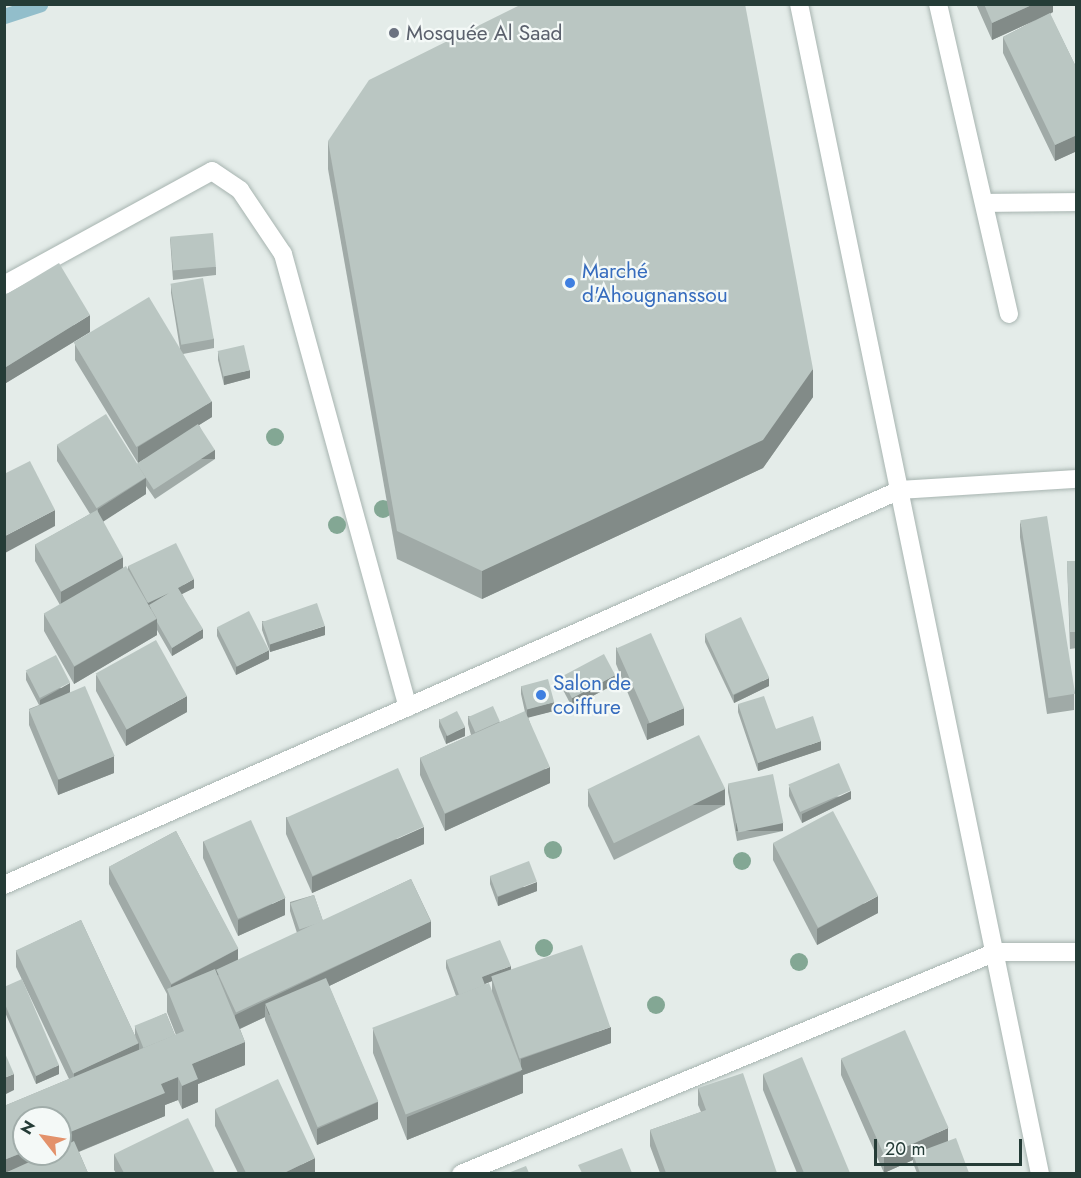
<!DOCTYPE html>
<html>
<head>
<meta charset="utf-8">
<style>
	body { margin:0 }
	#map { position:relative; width:1081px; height:1178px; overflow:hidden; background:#e4ece9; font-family:Jost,sans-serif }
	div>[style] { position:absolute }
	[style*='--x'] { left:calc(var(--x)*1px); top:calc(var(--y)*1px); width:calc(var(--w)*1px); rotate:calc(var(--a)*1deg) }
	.stream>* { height:15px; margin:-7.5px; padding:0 7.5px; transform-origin:7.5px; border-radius:7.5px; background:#92becb }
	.roads { filter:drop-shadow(0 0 2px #a7b4b0) drop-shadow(0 0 2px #a7b4b0) }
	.minor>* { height:18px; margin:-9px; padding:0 9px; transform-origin:9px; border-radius:9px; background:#fff }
	.trees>* { width:18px; height:18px; margin:-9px; border-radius:50%; background:#83a794 }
	.wall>* { inset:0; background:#a0aaa7 }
	.shaded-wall>* { inset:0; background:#828b88; transform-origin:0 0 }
	.building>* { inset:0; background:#bac6c2; transform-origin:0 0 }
	.dots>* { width:16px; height:16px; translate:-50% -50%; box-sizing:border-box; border:3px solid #f4f9f7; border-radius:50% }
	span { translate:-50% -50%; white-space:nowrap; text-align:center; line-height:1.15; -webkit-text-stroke:4.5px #f4f9f7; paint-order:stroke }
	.worship-label { font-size:21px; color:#5b616d }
	.left { translate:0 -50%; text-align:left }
	.shop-label { font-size:21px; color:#366cbe }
	.frame { position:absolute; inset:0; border:6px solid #253c37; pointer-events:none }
	.north { position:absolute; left:12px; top:1106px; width:60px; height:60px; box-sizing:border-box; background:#f4f9f7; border:2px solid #a1adaa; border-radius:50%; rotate:301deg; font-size:16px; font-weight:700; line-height:24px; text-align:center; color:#253c37 }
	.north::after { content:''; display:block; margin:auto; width:21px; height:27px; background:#e3926b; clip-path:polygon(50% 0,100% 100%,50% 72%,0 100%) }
	.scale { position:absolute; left:874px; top:1139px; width:148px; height:27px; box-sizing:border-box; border:3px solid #253c37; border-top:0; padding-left:8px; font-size:18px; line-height:21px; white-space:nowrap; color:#253c37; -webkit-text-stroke:4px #f4f9f7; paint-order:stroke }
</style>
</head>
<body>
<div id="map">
	<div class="stream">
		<div style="--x:4;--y:16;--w:38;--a:-18"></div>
	</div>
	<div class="roads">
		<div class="minor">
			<div style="--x:799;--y:4;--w:1195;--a:78.36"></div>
			<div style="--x:938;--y:4;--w:318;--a:77.1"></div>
			<div style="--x:985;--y:203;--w:91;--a:-0.6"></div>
			<div style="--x:4;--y:285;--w:237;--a:-28.7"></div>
			<div style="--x:212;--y:171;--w:34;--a:34"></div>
			<div style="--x:240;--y:190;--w:77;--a:56.1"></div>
			<div style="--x:283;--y:254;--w:470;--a:74.6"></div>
			<div style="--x:4;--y:885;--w:979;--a:-23.79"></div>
			<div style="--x:900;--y:490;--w:176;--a:-3.6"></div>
			<div style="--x:461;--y:1174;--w:579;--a:-22.54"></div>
			<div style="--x:996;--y:952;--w:80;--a:0"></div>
		</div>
	</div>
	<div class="trees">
		<div style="left:275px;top:437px"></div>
		<div style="left:383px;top:509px"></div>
		<div style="left:337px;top:525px"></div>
		<div style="left:553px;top:850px"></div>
		<div style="left:742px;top:861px"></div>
		<div style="left:544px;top:948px"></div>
		<div style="left:799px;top:962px"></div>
		<div style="left:656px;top:1005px"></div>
	</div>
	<div class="wall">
		<div style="clip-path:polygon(976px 4px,1053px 4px,1053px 12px,1050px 14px,1077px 69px,1077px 151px,1055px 161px,1003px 53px,1003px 37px,1036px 20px,992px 40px)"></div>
		<div style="clip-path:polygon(328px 141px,813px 397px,763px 468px,482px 599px,397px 559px,328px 169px)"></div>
		<div style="clip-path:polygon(170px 238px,216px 267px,216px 275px,173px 280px)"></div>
		<div style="clip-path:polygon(171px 284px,214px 339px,214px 348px,183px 354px,212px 417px,199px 425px,215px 459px,155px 499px,146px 486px,146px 494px,103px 521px,123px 568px,128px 569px,128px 566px,194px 588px,182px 594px,203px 638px,172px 656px,157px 630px,157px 635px,74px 684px,44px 631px,44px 614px,60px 605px,35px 561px,35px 545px,90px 514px,57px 461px,57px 445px,137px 465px,162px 448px,138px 463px,75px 360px,75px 344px,180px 349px,171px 293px)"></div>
		<div style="clip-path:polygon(4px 296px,90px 332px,6px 383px,4px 380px)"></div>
		<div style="clip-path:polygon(218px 352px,250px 378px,224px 385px,218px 360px)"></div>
		<div style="clip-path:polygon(1020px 521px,1074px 694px,1074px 710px,1047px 714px,1020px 537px)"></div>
		<div style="clip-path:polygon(1067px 561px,1077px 561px,1077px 648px,1070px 649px)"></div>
		<div style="clip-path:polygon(262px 621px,325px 635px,270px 652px,262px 630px)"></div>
		<div style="clip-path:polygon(217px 628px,269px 659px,236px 675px,217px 636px)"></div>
		<div style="clip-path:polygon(705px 634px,769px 686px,734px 703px,705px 642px)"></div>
		<div style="clip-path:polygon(616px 647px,684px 725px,647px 740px,616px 664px)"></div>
		<div style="clip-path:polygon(26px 672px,70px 692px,114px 773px,58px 795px,29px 725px,29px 709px,39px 705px,26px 680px)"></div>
		<div style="clip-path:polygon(96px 675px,187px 712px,126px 746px,96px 691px)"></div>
		<div style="clip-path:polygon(561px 677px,615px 684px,572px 707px,561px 686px)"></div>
		<div style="clip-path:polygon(521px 686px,554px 711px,528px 717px,550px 783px,445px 831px,420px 775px,420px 758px,471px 735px,468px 724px,468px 716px,500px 722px,525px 712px,521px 694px)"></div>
		<div style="clip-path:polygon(738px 704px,776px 729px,821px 750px,758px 771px,738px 712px)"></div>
		<div style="clip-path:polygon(439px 719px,465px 736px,446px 744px,439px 727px)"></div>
		<div style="clip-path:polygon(728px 784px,783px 831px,737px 841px,728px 792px)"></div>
		<div style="clip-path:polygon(789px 787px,851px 799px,802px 823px,789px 796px)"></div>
		<div style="clip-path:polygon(588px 790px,725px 805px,614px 860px,588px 806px)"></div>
		<div style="clip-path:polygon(286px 817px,424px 844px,312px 893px,286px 834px)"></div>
		<div style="clip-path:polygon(evenodd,176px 831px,238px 949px,238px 962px,297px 933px,290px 911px,290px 902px,314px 895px,323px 921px,411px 879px,431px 921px,431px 937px,329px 986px,378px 1102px,378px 1119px,317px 1145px,265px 1020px,265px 1017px,240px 1029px,245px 1042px,245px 1065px,198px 1084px,198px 1102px,182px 1109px,178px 1100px,165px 1105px,165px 1116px,79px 1152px,88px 1173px,4px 1173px,4px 1106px,69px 1079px,16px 967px,16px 951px,81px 920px,136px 1038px,135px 1035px,135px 1027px,166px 1013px,175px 1035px,176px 1035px,167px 1012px,167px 994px,109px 884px,109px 867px,176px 831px,24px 1118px,60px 1118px,60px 1137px,61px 1136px,64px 1146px,60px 1148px,60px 1154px,24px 1154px,24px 1118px)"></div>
		<div style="clip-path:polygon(203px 841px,285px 915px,238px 936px,203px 858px)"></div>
		<div style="clip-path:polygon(773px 843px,878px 913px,817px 945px,773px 860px)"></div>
		<div style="clip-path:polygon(490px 876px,537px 891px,498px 906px,490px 884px)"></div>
		<div style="clip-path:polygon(evenodd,446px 960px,511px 971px,611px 1043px,523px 1075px,523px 1093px,407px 1140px,373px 1053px,373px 1030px,456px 996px,446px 968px,446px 960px,492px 981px,492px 992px,485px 984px,492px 981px)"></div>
		<div style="clip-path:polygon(4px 987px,59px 1074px,36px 1084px,4px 1010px)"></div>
		<div style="clip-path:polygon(841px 1059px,948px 1141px,969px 1173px,917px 1173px,913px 1163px,913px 1160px,884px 1173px,841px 1075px)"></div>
		<div style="clip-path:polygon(763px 1074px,850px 1173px,797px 1173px,763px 1090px)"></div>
		<div style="clip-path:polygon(698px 1088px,777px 1173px,660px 1173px,650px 1146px,650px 1130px,701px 1112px,698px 1105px)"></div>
		<div style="clip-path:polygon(215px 1109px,315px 1173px,238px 1173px,215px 1126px)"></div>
		<div style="clip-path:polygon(114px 1154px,215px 1173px,116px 1173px,114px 1170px)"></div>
	</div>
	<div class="shaded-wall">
		<div style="clip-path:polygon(1034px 4px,1053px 4px,1053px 12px,992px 40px,992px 23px)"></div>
		<div style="clip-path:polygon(1077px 135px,1077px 151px,1055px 161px,1055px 145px)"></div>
		<div style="clip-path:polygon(90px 315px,90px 332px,6px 383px,6px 367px)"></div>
		<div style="clip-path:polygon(813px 369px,813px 397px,763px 468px,482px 599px,482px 571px)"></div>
		<div style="clip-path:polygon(250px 370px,250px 378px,224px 385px,224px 376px)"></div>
		<div style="clip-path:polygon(212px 401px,212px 417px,138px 463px,138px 447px)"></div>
		<div style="left:215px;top:450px;width:9px;height:72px;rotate:90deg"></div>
		<div style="clip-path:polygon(146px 478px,146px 494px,98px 525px,98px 509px)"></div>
		<div style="clip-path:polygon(55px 510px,55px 526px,5px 553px,5px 536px)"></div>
		<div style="clip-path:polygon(123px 557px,123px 573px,61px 608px,61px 591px)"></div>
		<div style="clip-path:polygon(194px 579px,194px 588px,178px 596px,178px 588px)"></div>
		<div style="clip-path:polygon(169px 593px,150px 610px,146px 603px)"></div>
		<div style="clip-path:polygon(157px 619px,157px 635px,74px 684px,74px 667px)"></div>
		<div style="clip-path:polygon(325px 626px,325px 635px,270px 652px,270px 644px)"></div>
		<div style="clip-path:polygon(203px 629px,203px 638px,172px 656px,172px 648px)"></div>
		<div style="clip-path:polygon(269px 650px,269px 659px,236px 675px,236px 667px)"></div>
		<div style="clip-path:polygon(615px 675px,615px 684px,572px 707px,572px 698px)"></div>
		<div style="clip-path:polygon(769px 678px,769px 686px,734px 703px,734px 695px)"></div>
		<div style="clip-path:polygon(70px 683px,70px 692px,40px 708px,40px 700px)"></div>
		<div style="clip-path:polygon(187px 696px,187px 712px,126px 746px,126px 730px)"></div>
		<div style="clip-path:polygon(554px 702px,554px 711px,527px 718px,527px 709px)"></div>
		<div style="clip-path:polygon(684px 708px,684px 725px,647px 740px,647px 724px)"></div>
		<div style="clip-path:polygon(465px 727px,465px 736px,446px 744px,446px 736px)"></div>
		<div style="clip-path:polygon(821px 741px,821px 750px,758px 771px,758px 763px)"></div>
		<div style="clip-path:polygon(114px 756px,114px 773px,58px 795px,58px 779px)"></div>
		<div style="clip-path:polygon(550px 767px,550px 783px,445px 831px,445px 814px)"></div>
		<div style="left:725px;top:789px;width:16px;height:124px;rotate:90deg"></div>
		<div style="clip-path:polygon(851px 791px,851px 799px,802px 823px,802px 814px)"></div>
		<div style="left:783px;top:823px;width:8px;height:47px;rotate:90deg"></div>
		<div style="clip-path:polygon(424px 827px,424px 844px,312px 893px,312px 877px)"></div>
		<div style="clip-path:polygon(537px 882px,537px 891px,498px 906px,498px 897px)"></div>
		<div style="clip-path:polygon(878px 896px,878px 913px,817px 945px,817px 929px)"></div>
		<div style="clip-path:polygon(285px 898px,285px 915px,238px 936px,238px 920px)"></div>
		<div style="clip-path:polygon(431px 921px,431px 937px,269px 1015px,265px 1004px,265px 1017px,235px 1031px,235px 1015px)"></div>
		<div style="clip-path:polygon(238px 949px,238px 965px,171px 999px,171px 985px)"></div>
		<div style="clip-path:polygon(511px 966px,511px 974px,492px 978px,492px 981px,482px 985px,482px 977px)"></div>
		<div style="clip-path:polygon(611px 1027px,611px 1043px,523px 1075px,523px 1093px,407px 1140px,407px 1117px,521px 1071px,521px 1059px)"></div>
		<div style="clip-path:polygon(245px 1042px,245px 1065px,198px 1084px,198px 1102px,182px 1109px,182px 1086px,192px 1064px)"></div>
		<div style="clip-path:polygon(139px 1043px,139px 1059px,74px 1089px,74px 1073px)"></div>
		<div style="clip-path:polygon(59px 1065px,59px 1074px,36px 1084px,36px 1076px)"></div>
		<div style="clip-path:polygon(14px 1074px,14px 1090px,4px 1095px,4px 1078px)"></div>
		<div style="clip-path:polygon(178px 1077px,178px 1100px,165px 1105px,165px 1116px,68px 1156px,68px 1133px,161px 1084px)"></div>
		<div style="clip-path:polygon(378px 1102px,378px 1119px,317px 1145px,317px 1129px)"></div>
		<div style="clip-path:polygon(61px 1113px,61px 1136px,60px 1137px,60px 1118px,50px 1118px)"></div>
		<div style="clip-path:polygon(948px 1128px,948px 1144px,913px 1154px,913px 1160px,884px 1173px,884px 1157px)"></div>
		<div style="clip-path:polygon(24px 1152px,24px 1154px,59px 1154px,4px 1173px,4px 1160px)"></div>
		<div style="clip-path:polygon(315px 1158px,315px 1173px,284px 1173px)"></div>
	</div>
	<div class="building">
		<div style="clip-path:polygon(522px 4px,745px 4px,813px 369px,763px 440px,482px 571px,397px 531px,328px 141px,369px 80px)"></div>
		<div style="clip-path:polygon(984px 4px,1034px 4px,992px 23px)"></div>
		<div style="clip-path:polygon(1050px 13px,1077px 69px,1077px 135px,1055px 145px,1003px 37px)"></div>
		<div style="left:213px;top:233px;width:34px;height:43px;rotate:85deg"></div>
		<div style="clip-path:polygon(59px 263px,90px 315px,6px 367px,4px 364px,4px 296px)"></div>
		<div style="left:203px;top:278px;width:62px;height:33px;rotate:80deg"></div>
		<div style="left:149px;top:297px;width:122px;height:88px;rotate:59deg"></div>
		<div style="left:244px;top:345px;width:26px;height:27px;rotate:77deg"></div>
		<div style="left:106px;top:414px;width:75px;height:58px;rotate:58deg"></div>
		<div style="left:198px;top:424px;width:31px;height:73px;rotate:57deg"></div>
		<div style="clip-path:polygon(30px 461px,55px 510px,5px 536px,4px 474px)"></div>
		<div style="left:97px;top:510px;width:54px;height:71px;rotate:61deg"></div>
		<div style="left:1047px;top:516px;width:180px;height:27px;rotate:81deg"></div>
		<div style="clip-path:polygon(176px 543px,194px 579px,178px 588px,203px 629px,172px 648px,157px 622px,157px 619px,149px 605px,169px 593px,148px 603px,128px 566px)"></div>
		<div style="clip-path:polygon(1067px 561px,1077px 561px,1077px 632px,1070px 632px)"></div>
		<div style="left:126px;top:566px;width:61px;height:95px;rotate:60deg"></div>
		<div style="left:317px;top:603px;width:24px;height:58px;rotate:71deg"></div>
		<div style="left:249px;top:611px;width:44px;height:36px;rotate:63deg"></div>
		<div style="left:741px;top:617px;width:67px;height:40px;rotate:65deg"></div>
		<div style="left:651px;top:633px;width:82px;height:38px;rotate:66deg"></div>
		<div style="left:156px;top:640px;width:64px;height:69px;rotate:61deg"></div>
		<div style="left:604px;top:654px;width:24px;height:49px;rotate:62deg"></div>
		<div style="left:56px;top:655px;width:31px;height:34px;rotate:63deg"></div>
		<div style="left:548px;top:679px;width:24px;height:28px;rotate:75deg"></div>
		<div style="left:85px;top:686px;width:76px;height:61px;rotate:67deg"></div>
		<div style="clip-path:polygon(764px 696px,776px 729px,813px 716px,821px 741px,758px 763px,738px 704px)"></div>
		<div style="left:493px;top:706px;width:17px;height:27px;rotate:66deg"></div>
		<div style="left:457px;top:711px;width:18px;height:20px;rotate:63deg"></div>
		<div style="left:525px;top:711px;width:61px;height:115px;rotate:66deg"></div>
		<div style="left:699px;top:735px;width:60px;height:124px;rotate:64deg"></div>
		<div style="left:839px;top:763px;width:30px;height:55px;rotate:67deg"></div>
		<div style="left:398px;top:768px;width:64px;height:122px;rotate:66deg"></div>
		<div style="left:773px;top:774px;width:50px;height:46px;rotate:78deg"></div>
		<div style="left:833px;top:811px;width:96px;height:68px;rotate:62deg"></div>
		<div style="left:251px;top:820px;width:85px;height:52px;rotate:66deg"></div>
		<div style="left:176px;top:831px;width:133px;height:76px;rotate:62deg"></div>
		<div style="left:529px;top:861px;width:22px;height:42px;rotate:69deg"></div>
		<div style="left:411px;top:879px;width:47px;height:215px;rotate:65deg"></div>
		<div style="left:314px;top:895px;width:28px;height:25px;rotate:71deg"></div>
		<div style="left:81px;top:920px;width:136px;height:72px;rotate:65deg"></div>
		<div style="clip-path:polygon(500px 940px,511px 966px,482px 977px,485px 985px,459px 995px,446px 960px)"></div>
		<div style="left:582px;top:945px;width:87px;height:96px;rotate:71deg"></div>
		<div style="clip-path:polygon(215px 969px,245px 1042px,192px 1064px,198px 1079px,182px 1086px,178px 1077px,161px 1084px,165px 1093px,68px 1133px,61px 1113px,50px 1118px,24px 1118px,24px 1152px,4px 1160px,4px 1106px,184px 1031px,167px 989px)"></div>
		<div style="left:326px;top:978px;width:134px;height:66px;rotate:67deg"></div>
		<div style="clip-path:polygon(22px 979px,59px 1065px,36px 1076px,4px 1002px,4px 987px)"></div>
		<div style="left:489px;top:983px;width:93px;height:125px;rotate:69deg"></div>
		<div style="left:166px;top:1013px;width:24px;height:34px;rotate:68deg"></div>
		<div style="left:905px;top:1030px;width:107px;height:70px;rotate:66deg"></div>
		<div style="clip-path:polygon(4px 1051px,14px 1074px,4px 1078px)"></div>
		<div style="clip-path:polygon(802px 1057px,850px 1173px,804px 1173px,763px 1074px)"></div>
		<div style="clip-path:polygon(743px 1073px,777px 1173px,666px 1173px,650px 1130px,706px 1110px,698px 1088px)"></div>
		<div style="clip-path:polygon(278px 1079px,315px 1158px,284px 1173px,246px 1173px,215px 1109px)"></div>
		<div style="clip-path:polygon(188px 1118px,215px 1173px,124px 1173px,114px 1154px)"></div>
		<div style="clip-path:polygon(956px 1138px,969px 1173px,920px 1173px,913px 1154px)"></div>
		<div style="clip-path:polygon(74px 1141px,88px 1173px,5px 1173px,47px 1154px,60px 1154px,60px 1148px)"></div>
		<div style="clip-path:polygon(622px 1148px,632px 1173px,582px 1173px,578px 1165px)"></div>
		<div style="clip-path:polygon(526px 1166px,529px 1173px,508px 1173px)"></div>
	</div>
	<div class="dots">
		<div style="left:394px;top:33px;background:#6b7280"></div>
		<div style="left:570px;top:283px;background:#3f7fe0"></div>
		<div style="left:541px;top:695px;background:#3f7fe0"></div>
	</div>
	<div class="worship-label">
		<span class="left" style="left:406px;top:33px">Mosquée Al Saad</span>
	</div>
	<div class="shop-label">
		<span class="left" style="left:582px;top:283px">Marché<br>d'Ahougnanssou</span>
		<span class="left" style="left:553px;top:695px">Salon de<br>coiffure</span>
	</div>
	<div class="frame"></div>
	<div class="north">N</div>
	<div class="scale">20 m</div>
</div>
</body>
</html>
